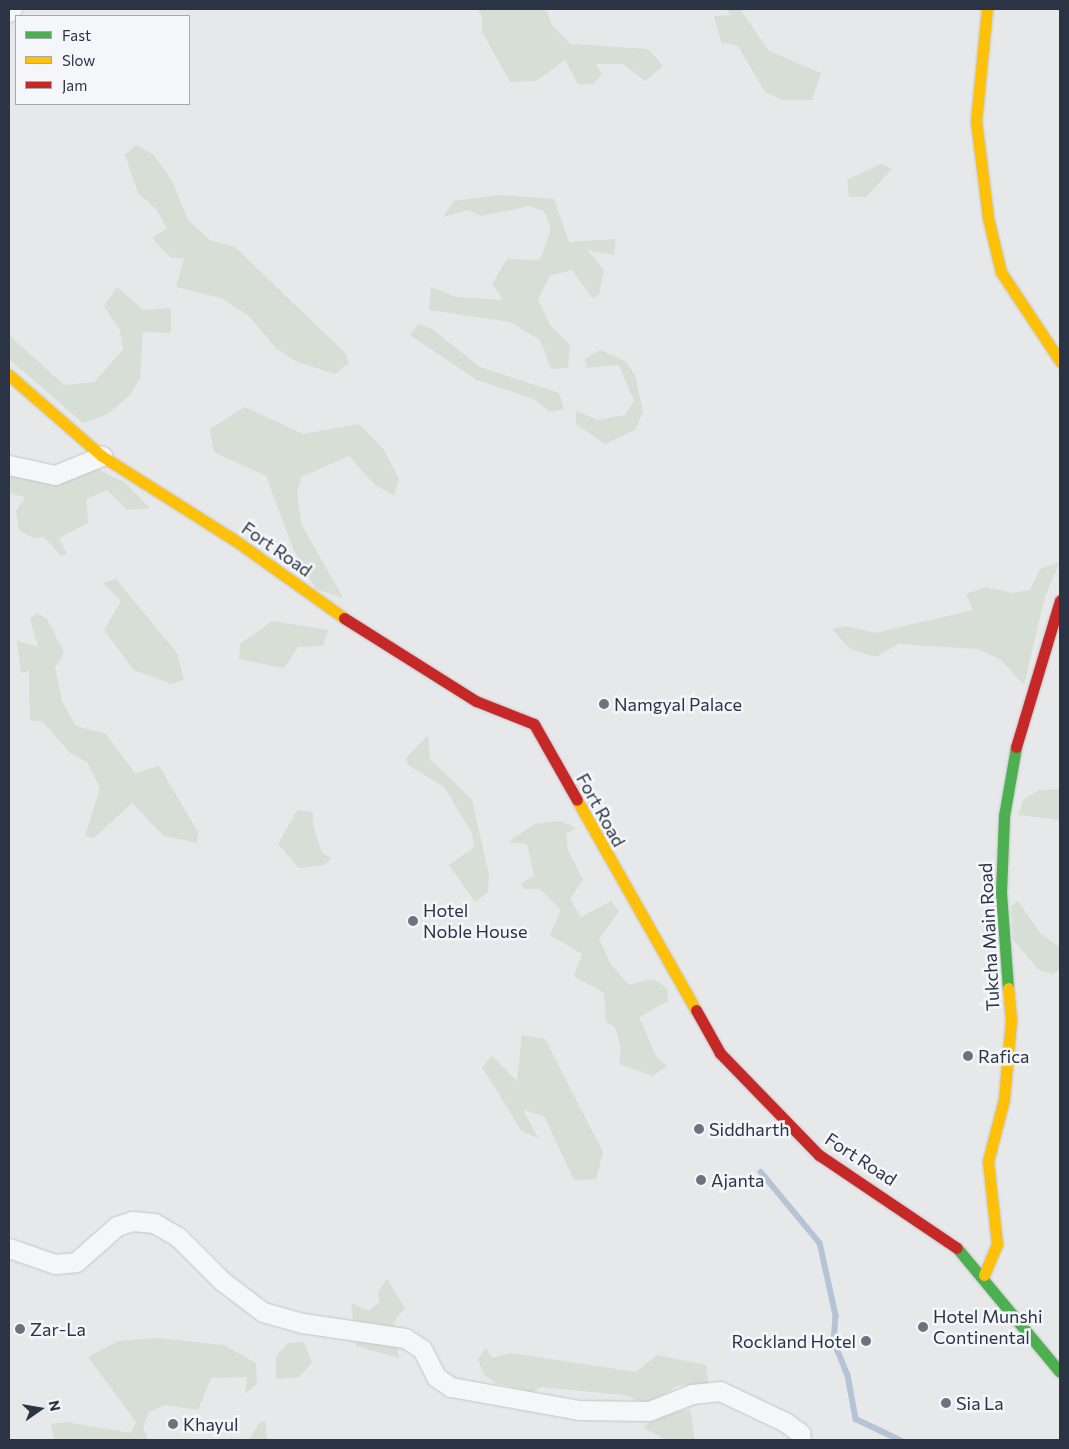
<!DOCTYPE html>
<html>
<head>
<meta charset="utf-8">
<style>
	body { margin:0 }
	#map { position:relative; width:1069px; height:1449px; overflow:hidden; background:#e6e8ea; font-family:Commissioner,sans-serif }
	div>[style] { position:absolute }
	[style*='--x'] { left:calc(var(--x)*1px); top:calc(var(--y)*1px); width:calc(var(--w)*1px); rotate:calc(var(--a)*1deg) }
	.green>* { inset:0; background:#d6ded6 }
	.stream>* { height:5.5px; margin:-2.75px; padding:0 2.75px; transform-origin:2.75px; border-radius:2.75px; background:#b4c4d5 }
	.roads { filter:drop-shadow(0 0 1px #c4c6c8) drop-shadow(0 0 1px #c4c6c8) }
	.street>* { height:19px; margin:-9.5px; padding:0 9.5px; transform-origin:9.5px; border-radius:9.5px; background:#f5f6f7 }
	.fast>* { height:11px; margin:-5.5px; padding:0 5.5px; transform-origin:5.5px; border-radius:5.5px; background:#4caf50 }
	.slow>* { height:11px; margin:-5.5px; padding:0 5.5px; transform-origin:5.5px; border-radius:5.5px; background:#ffc107 }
	.jam>* { height:11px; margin:-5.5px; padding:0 5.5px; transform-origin:5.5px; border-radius:5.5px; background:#c62828 }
	.dots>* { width:14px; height:14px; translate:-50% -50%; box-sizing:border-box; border:2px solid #f4f6f9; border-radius:50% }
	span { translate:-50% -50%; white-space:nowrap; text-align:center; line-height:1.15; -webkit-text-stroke:5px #f4f6f9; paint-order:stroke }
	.street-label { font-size:18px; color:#2b3445 }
	.poi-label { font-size:18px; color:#2b3445 }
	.left { translate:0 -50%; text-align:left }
	.right { translate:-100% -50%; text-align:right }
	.frame { position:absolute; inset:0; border:10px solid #2b3445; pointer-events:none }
	.legend { position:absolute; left:15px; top:15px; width:175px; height:90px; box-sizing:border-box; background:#f4f6f9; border:1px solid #a4a8b1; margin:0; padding:6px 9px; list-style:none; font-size:15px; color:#2b3445 }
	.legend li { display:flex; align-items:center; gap:10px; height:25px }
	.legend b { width:25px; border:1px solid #a4a8b1 }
	.north { position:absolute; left:15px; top:1384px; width:50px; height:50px; -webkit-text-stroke:4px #f4f6f9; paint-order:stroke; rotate:77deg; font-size:14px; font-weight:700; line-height:20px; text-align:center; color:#2b3445 }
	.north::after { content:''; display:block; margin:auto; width:18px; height:22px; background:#2b3445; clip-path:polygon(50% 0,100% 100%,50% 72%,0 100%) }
</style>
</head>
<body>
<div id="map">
	<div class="green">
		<div style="clip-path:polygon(477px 9px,546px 9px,552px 25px,571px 44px,648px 49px,663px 66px,645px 81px,623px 64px,596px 64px,602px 74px,594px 84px,578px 84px,565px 60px,536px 81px,510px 82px,482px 32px,482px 16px)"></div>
		<div style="clip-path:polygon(726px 9px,740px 9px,769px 51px,821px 73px,812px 100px,783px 100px,765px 92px,738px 46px,721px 42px,714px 16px,731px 15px)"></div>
		<div style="clip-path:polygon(136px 145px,154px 155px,172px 181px,188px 220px,210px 240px,235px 247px,345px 353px,349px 363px,335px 374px,295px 361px,277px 349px,248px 315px,221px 298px,176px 287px,184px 258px,171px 258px,152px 238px,167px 228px,156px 209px,138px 193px,125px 155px)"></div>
		<div style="clip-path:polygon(881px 164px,892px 169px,866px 197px,849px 197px,847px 180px)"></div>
		<div style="clip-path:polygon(500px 195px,554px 199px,569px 242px,616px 239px,614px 255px,587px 250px,604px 270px,599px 295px,592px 298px,572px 270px,550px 276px,538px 299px,550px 325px,570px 345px,568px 368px,551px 369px,540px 340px,510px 322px,429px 310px,431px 287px,456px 297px,503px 300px,492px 284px,507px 259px,540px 260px,551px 229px,544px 211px,529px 206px,481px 216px,468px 210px,443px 217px,454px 201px)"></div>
		<div style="clip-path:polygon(117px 287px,143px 310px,171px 308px,171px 333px,143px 332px,140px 378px,131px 394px,108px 414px,83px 423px,9px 359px,9px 335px,64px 385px,94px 382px,123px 350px,120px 330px,104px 306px)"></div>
		<div style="clip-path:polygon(419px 324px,432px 329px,480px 367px,559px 393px,564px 409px,550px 412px,534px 399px,477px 380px,410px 335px)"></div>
		<div style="clip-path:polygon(600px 350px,625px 361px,635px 375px,643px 412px,635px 430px,605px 444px,576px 424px,576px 411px,598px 420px,625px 415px,634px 401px,619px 365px,587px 368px,585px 359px)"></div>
		<div style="clip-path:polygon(245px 407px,303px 434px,359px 424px,384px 450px,399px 479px,394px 496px,374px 484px,349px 456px,301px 477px,297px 494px,302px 525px,343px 598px,316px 589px,294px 551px,266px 476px,214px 452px,210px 429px)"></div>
		<div style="clip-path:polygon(93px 467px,124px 482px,150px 508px,127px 510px,107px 490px,86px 499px,88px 523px,59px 538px,67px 554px,61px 556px,44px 537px,33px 538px,19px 530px,16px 511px,25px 497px,9px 493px,9px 472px)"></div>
		<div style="clip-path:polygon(1060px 562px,1045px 596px,1024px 685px,1001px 660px,978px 649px,898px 644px,876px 657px,850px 649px,832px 629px,846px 626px,875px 633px,973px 610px,966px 594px,986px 587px,1012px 593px,1030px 590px,1040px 569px)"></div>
		<div style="clip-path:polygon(116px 579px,177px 653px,184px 680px,171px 684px,134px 670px,104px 630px,121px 601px,103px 583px)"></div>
		<div style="clip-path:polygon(37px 613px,47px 619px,64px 653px,55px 668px,62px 701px,76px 726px,106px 734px,135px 773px,159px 766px,198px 832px,197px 843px,164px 836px,132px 803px,94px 838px,85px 836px,100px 788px,87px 762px,70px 753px,43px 722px,30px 720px,29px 671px,21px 673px,17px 641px,38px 647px,30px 619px)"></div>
		<div style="clip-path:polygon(272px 621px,328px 630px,323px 646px,298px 647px,284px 668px,239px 659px,240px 644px)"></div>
		<div style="clip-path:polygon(428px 735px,430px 759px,472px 800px,489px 875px,488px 892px,475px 902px,449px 865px,474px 847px,472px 833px,444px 787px,408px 765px,406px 758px)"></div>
		<div style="clip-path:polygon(1060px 789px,1060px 820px,1018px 815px,1023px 800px,1039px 790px)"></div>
		<div style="clip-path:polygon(297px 810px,313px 812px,313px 825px,322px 853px,332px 858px,324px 865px,299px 868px,278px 844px)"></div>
		<div style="clip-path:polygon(561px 821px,576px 828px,566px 834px,568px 850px,583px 880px,570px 899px,581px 917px,611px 901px,619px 911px,599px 939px,612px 966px,629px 985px,653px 979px,667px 988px,668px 1001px,639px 1017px,657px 1058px,667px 1066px,653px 1076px,619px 1064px,621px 1049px,616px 1029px,606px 1021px,604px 993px,574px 976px,582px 954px,550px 935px,561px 910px,540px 889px,524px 889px,521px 883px,534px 876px,527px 844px,508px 842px,535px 824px)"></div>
		<div style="clip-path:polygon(1018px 901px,1041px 934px,1060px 947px,1060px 969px,1053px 974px,1039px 970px,1013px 940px,1011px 906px)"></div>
		<div style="clip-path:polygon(522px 1035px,545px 1039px,603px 1152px,596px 1179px,574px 1180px,544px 1116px,523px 1110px,539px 1139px,521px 1130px,482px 1067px,492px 1056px,517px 1081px)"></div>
		<div style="clip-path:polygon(387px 1279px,405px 1308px,393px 1323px,399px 1358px,356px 1346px,351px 1303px,369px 1311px,380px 1302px,378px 1292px)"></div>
		<div style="clip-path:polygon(157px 1338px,224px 1345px,256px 1363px,257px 1384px,245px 1394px,247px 1377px,211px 1378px,198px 1410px,165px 1405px,149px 1412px,143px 1426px,148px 1440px,54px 1440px,51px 1424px,66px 1422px,131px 1433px,136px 1422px,88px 1357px,118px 1341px)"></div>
		<div style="clip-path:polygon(304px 1342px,312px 1363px,299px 1377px,276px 1379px,276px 1356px,288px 1343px)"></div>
		<div style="clip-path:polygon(486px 1348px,492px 1358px,510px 1353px,636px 1372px,657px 1355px,706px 1365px,708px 1383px,677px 1386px,648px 1404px,624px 1395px,541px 1387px,533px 1392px,496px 1383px,484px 1375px,478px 1359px)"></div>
		<div style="clip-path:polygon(690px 1409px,695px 1440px,666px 1440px,644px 1428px,652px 1418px)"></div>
		<div style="clip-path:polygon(265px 1420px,267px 1440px,249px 1440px,258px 1425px)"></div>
	</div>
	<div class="stream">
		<div style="--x:761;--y:1172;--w:92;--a:50.3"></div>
		<div style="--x:820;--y:1243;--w:74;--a:77.5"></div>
		<div style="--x:836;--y:1315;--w:26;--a:94"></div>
		<div style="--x:834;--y:1341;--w:37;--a:68"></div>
		<div style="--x:848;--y:1375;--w:45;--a:79.7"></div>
		<div style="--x:856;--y:1419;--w:49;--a:25.5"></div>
	</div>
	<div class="roads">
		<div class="street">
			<div style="--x:9;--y:12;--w:4;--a:-45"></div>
			<div style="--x:9;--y:465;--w:47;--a:12.3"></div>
			<div style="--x:55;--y:475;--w:51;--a:-22"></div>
			<div style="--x:9;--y:1248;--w:49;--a:19.2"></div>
			<div style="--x:55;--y:1264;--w:21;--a:-5"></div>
			<div style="--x:76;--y:1262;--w:55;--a:-41.3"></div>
			<div style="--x:117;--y:1226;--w:16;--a:-18"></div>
			<div style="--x:132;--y:1221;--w:22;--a:5"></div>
			<div style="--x:154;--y:1223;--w:28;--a:30"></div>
			<div style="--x:178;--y:1237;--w:62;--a:45"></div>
			<div style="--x:222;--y:1281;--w:51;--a:37.1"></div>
			<div style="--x:263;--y:1312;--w:41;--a:15.8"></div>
			<div style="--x:302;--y:1323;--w:104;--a:8.3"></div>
			<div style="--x:405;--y:1338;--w:20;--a:33"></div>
			<div style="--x:422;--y:1349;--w:31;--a:63"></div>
			<div style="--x:436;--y:1377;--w:18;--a:34"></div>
			<div style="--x:451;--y:1387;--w:130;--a:10.2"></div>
			<div style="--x:579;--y:1410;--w:70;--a:0.8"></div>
			<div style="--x:649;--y:1411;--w:46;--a:-21.6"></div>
			<div style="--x:692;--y:1394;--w:28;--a:-6"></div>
			<div style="--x:720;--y:1391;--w:72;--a:25.5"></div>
			<div style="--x:785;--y:1422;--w:19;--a:36"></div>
			<div style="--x:800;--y:1433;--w:7;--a:82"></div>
		</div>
		<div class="fast">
			<div style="--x:1008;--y:988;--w:96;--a:-94.2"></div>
			<div style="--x:1001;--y:892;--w:76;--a:-87.7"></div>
			<div style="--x:1004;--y:816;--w:70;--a:-80.1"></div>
			<div style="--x:957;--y:1248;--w:161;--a:50.3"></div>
		</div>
		<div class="slow">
			<div style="--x:987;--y:9;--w:113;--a:95.6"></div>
			<div style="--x:976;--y:121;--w:98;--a:82.9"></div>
			<div style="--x:988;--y:218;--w:56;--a:76.5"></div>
			<div style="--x:1001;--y:272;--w:107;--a:56.5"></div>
			<div style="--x:9;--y:375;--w:123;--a:41.1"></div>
			<div style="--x:102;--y:456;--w:155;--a:32.4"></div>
			<div style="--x:233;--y:539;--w:136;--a:35.4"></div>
			<div style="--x:577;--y:800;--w:241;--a:60.5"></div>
			<div style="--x:984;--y:1275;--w:34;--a:-67"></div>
			<div style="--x:997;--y:1244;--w:83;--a:-96.2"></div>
			<div style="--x:988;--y:1161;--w:64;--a:-75.5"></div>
			<div style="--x:1004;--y:1099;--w:79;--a:-84.9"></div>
			<div style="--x:1011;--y:1020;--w:32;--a:-95"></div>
		</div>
		<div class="jam">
			<div style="--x:344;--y:618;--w:156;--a:32.2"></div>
			<div style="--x:476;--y:701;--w:62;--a:21.6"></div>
			<div style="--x:534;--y:724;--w:87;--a:60.5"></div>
			<div style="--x:1016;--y:747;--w:153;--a:-73.3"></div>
			<div style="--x:696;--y:1010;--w:49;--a:60.8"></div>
			<div style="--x:720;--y:1053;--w:142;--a:45.9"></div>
			<div style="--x:819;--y:1155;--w:166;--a:34"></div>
		</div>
	</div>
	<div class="dots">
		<div style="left:604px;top:704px;background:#6c737f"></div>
		<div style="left:413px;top:921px;background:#6c737f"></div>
		<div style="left:968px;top:1056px;background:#6c737f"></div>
		<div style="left:699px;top:1129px;background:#6c737f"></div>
		<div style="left:701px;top:1180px;background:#6c737f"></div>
		<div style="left:923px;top:1327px;background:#6c737f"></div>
		<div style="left:20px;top:1329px;background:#6c737f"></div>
		<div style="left:866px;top:1341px;background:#6c737f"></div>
		<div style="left:946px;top:1403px;background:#6c737f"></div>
		<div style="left:173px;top:1424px;background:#6c737f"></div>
	</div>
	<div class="street-label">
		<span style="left:277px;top:549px;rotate:35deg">Fort Road</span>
		<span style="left:601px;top:810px;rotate:61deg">Fort Road</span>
		<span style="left:989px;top:937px;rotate:-93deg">Tukcha Main Road</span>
		<span style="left:861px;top:1159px;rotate:33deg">Fort Road</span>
	</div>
	<div class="poi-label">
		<span class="left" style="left:614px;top:704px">Namgyal Palace</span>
		<span class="left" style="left:423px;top:921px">Hotel<br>Noble House</span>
		<span class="left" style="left:978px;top:1056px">Rafica</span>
		<span class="left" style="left:709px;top:1129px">Siddharth</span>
		<span class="left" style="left:711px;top:1180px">Ajanta</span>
		<span class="left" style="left:933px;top:1327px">Hotel Munshi<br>Continental</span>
		<span class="left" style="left:30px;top:1329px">Zar-La</span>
		<span class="right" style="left:856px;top:1341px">Rockland Hotel</span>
		<span class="left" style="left:956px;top:1403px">Sia La</span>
		<span class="left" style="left:183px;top:1424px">Khayul</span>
	</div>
	<div class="frame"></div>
	<ul class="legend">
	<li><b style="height:6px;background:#4caf50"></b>Fast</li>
	<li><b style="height:6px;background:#ffc107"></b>Slow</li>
	<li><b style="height:6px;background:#c62828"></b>Jam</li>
	</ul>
	<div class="north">N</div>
</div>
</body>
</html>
